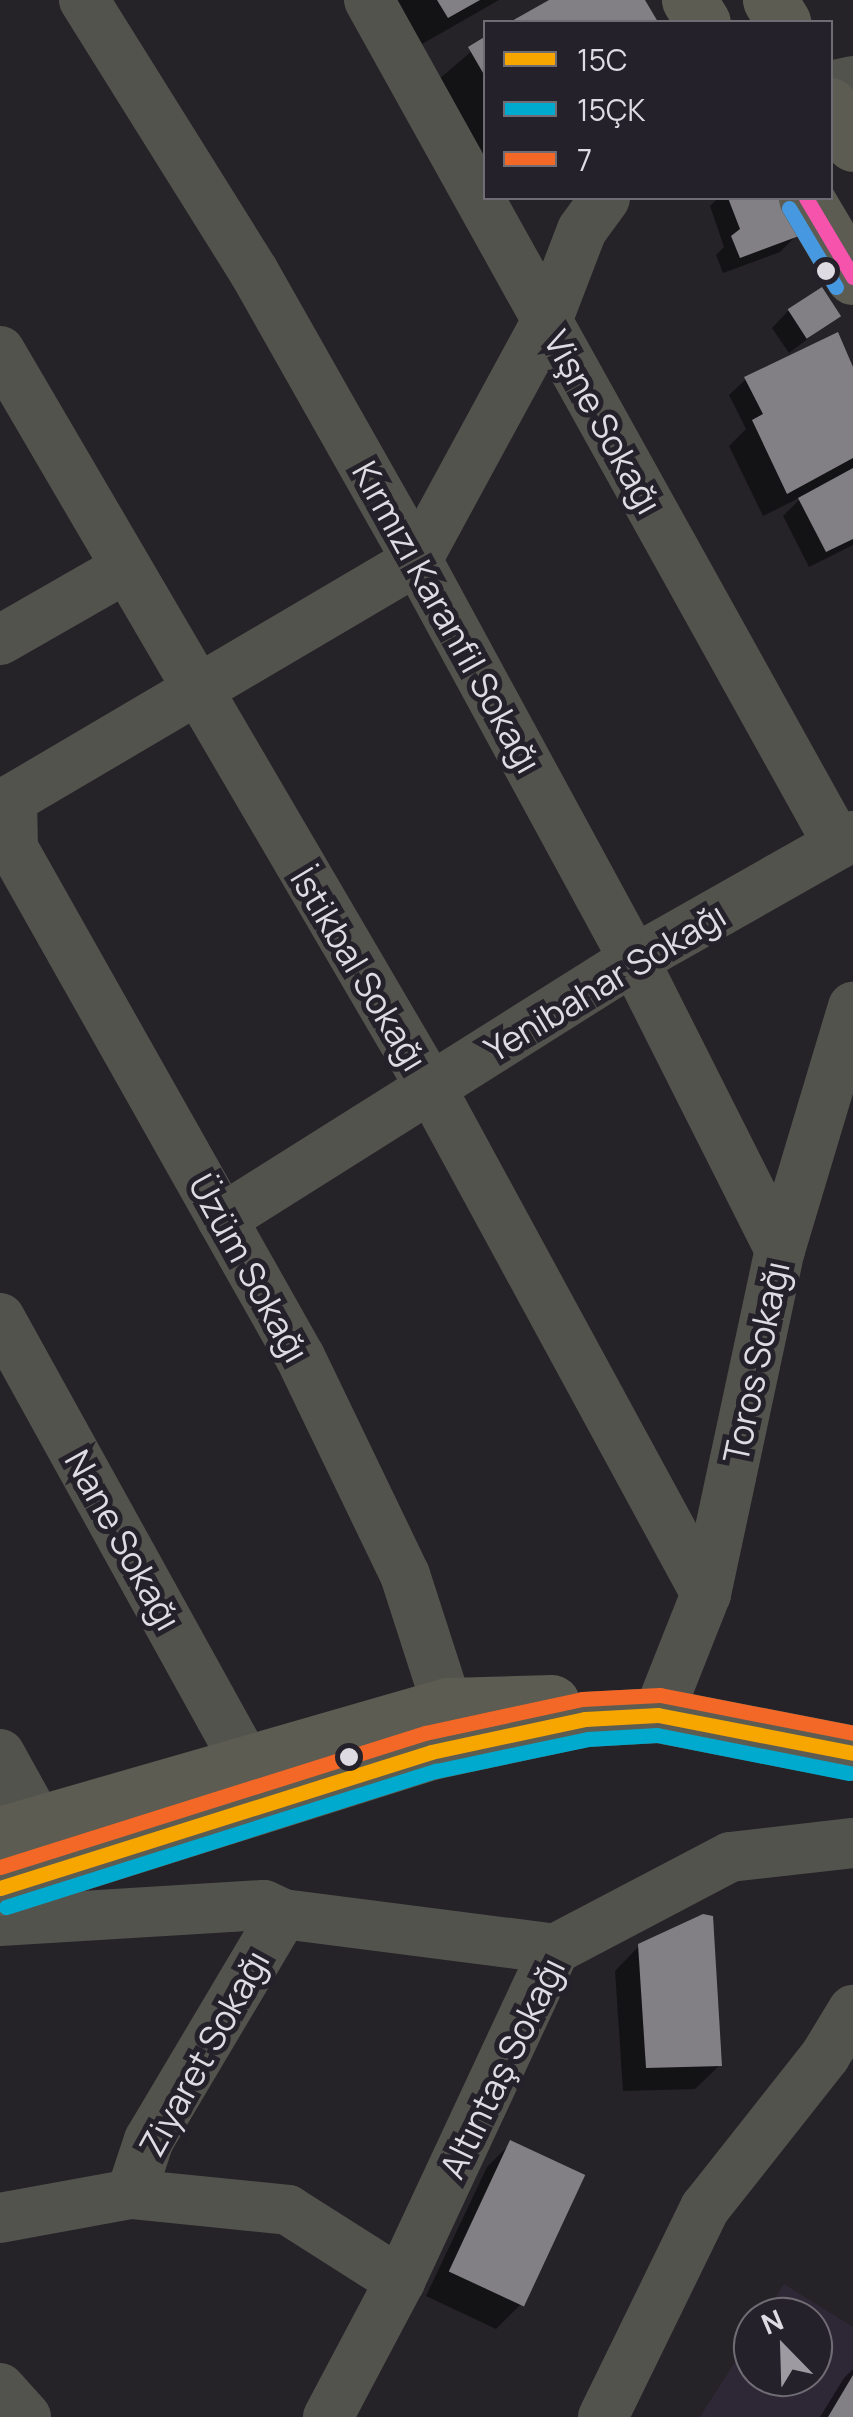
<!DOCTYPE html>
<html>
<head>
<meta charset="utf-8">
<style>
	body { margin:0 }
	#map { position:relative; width:853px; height:2417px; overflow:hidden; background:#252328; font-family:Manrope,sans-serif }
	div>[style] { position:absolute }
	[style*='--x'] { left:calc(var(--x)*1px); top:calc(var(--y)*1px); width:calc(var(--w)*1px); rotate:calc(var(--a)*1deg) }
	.built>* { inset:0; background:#2e2735 }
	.shadow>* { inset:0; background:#0007 }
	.building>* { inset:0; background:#828084; transform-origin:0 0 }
	.minor>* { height:50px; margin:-25px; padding:0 25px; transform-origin:25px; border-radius:25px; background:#53534e }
	.major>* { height:55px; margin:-27.5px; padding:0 27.5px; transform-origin:27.5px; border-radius:27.5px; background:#5c5c52 }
	.bus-1>* { height:15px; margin:-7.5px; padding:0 7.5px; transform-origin:7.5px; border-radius:7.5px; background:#f7a600 }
	.bus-2>* { height:15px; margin:-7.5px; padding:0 7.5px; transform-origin:7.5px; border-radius:7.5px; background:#00a9ce }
	.bus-3>* { height:15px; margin:-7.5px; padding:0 7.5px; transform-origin:7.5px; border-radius:7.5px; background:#f36827 }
	.bus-4>* { height:15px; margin:-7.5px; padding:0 7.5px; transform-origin:7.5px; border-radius:7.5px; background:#f653ac }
	.bus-5>* { height:15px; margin:-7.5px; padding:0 7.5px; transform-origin:7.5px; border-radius:7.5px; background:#4699e1 }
	.dots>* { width:28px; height:28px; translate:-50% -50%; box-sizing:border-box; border:5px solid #25212a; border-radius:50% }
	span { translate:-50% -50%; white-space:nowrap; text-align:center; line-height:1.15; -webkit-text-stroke:10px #25212a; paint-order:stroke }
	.street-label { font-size:35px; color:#dedce2 }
	.legend { position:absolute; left:483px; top:20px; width:350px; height:180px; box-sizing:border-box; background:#25212a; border:2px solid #6f6c74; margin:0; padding:12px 18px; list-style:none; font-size:30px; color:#dedce2 }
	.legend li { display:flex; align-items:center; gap:20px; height:50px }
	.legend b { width:50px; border:2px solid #6f6c74 }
	.north { position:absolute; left:733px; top:2297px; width:100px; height:100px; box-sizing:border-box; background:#25212a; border:2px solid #6f6c74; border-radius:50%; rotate:337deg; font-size:28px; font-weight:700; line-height:40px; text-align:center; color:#dedce2 }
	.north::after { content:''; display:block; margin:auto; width:35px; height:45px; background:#9d9ba1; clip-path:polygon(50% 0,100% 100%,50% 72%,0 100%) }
</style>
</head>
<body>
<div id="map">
	<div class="built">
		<div style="clip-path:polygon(784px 2284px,853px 2327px,853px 2417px,700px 2417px,753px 2333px,753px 2377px,813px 2377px,813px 2317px,763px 2317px)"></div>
	</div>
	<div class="shadow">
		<div style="clip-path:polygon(391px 0,499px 0,417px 47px)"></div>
		<div style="clip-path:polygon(554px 0,642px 0,655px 22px,515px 22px)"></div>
		<div style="clip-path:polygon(486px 39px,486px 160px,439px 79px)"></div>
		<div style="clip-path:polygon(718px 198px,781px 198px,797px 235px,780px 252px,723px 273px,716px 255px,724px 247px,710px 206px)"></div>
		<div style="clip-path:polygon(788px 311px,838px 316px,789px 353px,772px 328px)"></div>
		<div style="clip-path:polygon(853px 370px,853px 545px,809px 567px,783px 516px,803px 496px,763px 516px,729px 446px,746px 429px,729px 395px,746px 379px)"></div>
		<div style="clip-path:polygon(639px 1946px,720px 2065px,695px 2089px,623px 2091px,615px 1971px)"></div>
		<div style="clip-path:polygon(511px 2143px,520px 2305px,496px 2329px,426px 2296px,487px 2167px)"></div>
		<div style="clip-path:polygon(853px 2369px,853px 2417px,820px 2417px,844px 2378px)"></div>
	</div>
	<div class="building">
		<div style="clip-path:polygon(437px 0,480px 0,448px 18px)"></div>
		<div style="clip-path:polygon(549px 0,645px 0,658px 22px,510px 22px)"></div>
		<div style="clip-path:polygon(486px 36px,486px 78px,468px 47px)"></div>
		<div style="clip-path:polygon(728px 198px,784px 198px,799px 236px,740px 258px,731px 236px,740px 229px)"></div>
		<div style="left:822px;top:287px;width:35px;height:41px;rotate:57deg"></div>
		<div style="clip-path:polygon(838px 332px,853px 367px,853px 458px,787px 494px,752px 420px,763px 414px,744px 377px)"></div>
		<div style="clip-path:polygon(853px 468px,853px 539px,826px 552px,798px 498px)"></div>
		<div style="clip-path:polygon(703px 1914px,713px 1916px,722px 2066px,646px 2068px,638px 1944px)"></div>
		<div style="left:510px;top:2140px;width:83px;height:145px;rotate:25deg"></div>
		<div style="clip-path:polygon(853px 2375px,853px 2417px,828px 2417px)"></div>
	</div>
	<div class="minor">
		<div style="--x:84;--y:0;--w:321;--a:58"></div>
		<div style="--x:254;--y:272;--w:331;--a:60.5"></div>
		<div style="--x:417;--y:560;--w:455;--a:61.5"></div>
		<div style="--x:634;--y:960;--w:325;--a:63.3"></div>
		<div style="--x:369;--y:0;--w:966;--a:60.94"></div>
		<div style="--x:830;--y:86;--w:24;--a:-12"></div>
		<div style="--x:0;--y:351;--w:854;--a:59.68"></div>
		<div style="--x:431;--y:1088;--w:576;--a:61.48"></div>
		<div style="--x:0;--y:640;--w:143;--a:-29.8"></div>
		<div style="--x:222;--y:1219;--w:487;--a:-32.2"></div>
		<div style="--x:634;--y:960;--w:252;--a:-29.5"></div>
		<div style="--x:0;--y:1318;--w:508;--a:61.07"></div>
		<div style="--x:447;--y:1705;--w:137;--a:-107.9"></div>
		<div style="--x:405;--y:1575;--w:242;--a:-115.7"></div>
		<div style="--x:300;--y:1357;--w:584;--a:-119.42"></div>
		<div style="--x:13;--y:848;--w:49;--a:-91.2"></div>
		<div style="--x:12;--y:799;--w:470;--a:-30.5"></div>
		<div style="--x:417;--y:560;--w:272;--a:-61.5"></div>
		<div style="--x:547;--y:321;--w:97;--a:-69"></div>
		<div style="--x:582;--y:230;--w:39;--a:-54"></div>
		<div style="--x:658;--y:1715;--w:130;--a:-68.4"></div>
		<div style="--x:706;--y:1594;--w:352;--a:-77.9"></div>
		<div style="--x:780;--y:1250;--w:254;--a:-73.3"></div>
		<div style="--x:0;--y:1754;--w:77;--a:61.1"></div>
		<div style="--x:0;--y:1921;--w:264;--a:-3.5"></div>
		<div style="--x:264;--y:1905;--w:21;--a:25"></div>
		<div style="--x:283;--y:1914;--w:274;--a:7.3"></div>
		<div style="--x:131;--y:2194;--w:57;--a:-71.6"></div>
		<div style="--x:149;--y:2140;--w:263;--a:-59.3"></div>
		<div style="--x:0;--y:2218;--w:133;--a:-10.4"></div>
		<div style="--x:131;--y:2194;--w:158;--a:5.8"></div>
		<div style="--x:288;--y:2210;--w:133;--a:32.4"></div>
		<div style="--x:0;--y:2388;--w:39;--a:48"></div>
		<div style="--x:328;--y:2417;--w:154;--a:-62.1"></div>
		<div style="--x:400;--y:2281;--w:366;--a:-65"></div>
		<div style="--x:555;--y:1949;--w:198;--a:-27.7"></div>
		<div style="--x:730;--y:1857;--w:124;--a:-6.5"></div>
		<div style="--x:603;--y:2417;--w:233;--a:-64"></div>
		<div style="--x:705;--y:2208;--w:194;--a:-51.7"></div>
		<div style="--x:825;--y:2056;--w:54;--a:-58.7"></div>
	</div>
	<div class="major">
		<div style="--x:689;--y:0;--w:26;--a:58"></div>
		<div style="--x:770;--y:0;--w:26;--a:59"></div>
		<div style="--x:830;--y:105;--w:45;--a:59.5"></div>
		<div style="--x:806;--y:198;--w:92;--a:59.3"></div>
		<div style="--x:0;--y:1834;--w:465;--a:-16.1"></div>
		<div style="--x:447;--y:1705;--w:105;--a:-1.6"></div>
		<div style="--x:0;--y:1888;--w:452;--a:-17.5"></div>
		<div style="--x:431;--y:1752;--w:157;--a:-12.1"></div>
		<div style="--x:585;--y:1719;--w:73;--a:-3.1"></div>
		<div style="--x:658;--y:1715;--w:199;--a:11"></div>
	</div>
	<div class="bus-1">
		<div style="--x:0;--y:1888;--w:452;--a:-17.5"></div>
		<div style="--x:431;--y:1752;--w:157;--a:-12.1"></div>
		<div style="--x:585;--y:1719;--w:73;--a:-3.1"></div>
		<div style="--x:658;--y:1715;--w:199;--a:11"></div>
	</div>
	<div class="bus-2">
		<div style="--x:6;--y:1907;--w:451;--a:-17.6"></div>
		<div style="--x:436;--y:1771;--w:155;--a:-11.9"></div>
		<div style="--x:588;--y:1739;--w:69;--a:-3.3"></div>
		<div style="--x:657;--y:1735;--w:196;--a:11.2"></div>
	</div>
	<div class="bus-3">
		<div style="--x:0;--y:1867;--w:446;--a:-17.5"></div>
		<div style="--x:425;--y:1733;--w:161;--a:-12.2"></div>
		<div style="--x:582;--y:1699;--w:78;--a:-2.9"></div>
		<div style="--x:660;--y:1695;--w:197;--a:11.1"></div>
	</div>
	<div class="bus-4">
		<div style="--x:806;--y:198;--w:92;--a:59.3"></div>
	</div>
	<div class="bus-5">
		<div style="--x:789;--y:208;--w:92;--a:59.3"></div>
	</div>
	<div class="dots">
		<div style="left:826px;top:271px;background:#dedce2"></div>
		<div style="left:349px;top:1757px;background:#dedce2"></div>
	</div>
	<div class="street-label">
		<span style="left:603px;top:422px;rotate:61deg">Vişne Sokağı</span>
		<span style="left:447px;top:617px;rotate:61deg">Kırmızı Karanfil Sokağı</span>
		<span style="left:359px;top:969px;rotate:59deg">İstikbal Sokağı</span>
		<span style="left:605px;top:982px;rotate:-31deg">Yenibahar Sokağı</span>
		<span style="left:249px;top:1268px;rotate:61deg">Üzüm Sokağı</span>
		<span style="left:756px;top:1362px;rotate:-78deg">Toros Sokağı</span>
		<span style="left:123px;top:1540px;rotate:61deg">Nane Sokağı</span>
		<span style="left:204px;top:2053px;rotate:-61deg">Ziyaret Sokağı</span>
		<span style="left:502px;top:2068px;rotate:-64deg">Altıntaş Sokağı</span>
	</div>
	<ul class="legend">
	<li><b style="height:12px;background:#f7a600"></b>15C</li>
	<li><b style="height:12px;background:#00a9ce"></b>15ÇK</li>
	<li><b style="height:12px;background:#f36827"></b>7</li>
	</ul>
	<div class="north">N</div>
</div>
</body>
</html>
